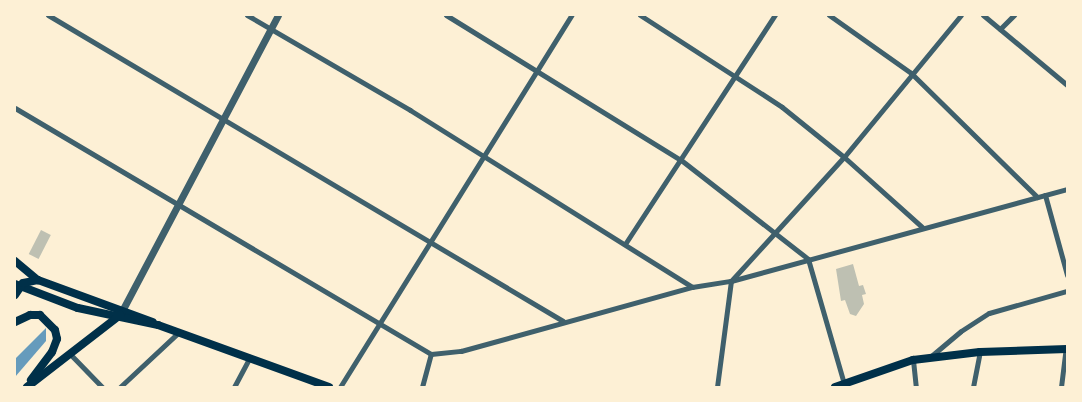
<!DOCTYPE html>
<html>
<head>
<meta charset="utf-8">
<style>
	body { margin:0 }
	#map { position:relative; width:1082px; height:402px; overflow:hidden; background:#fdf0d5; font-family:"Libre Baskerville",serif }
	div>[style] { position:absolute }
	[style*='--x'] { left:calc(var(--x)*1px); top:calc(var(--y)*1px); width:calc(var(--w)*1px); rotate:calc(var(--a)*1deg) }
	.water>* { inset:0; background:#669bbc }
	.building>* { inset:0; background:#bec0b2; transform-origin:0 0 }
	.minor>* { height:5px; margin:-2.5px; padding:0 2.5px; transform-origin:2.5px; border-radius:2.5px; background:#3f606c }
	.tertiary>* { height:7px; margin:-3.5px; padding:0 3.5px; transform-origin:3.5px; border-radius:3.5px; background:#3f606c }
	.secondary>* { height:8px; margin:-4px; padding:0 4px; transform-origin:4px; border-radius:4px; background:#003049 }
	span { translate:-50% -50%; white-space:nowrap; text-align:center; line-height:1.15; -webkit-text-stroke:4px #fdf0d5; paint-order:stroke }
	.frame { position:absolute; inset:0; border:16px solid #fdf0d5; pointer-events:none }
</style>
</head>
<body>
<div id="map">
	<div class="water">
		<div style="clip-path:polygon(46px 328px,46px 341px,15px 377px,15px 359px)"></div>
	</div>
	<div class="building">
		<div style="left:41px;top:230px;width:11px;height:27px;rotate:27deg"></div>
		<div style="clip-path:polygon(853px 264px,859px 286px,863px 285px,866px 294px,862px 295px,864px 304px,856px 316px,850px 314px,845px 300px,841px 301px,836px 269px)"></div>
	</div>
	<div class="minor">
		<div style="--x:48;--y:15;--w:599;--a:30.72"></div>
		<div style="--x:247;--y:15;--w:189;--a:30.2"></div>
		<div style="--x:410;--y:110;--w:333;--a:32.1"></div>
		<div style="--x:446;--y:15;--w:276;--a:31.7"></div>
		<div style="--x:681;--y:160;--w:161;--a:37.9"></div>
		<div style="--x:808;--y:259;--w:130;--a:73.9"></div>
		<div style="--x:640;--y:15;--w:169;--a:32.9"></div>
		<div style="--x:782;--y:107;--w:80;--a:38.9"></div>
		<div style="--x:844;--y:157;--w:105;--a:41.9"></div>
		<div style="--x:829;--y:15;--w:100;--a:35.3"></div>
		<div style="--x:911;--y:73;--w:177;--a:44.5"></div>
		<div style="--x:983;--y:15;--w:109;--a:39.8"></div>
		<div style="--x:1000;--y:29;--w:20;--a:-45"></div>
		<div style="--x:15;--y:108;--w:483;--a:30.6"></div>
		<div style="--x:431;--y:354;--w:30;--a:-6"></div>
		<div style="--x:461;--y:351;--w:240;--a:-15.5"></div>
		<div style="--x:692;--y:287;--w:39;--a:-9"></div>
		<div style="--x:731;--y:281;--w:348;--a:-15.3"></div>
		<div style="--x:1045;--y:195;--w:83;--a:74.6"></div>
		<div style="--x:625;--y:244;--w:274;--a:-56.8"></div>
		<div style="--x:71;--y:355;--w:45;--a:45.9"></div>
		<div style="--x:930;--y:357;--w:40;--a:-40"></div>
		<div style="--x:961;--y:331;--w:33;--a:-33"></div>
		<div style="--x:989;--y:313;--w:81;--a:-15.8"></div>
		<div style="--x:913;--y:360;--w:27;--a:84"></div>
		<div style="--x:120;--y:387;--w:79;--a:-43"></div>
		<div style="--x:234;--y:387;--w:34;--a:-62"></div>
		<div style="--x:340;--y:387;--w:438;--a:-58.1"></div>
		<div style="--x:422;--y:387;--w:34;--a:-75"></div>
		<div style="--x:717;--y:387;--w:107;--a:-82.5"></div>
		<div style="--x:731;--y:281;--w:168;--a:-47.7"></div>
		<div style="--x:844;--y:157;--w:184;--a:-50.5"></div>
		<div style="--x:973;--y:387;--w:36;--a:-79"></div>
		<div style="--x:1061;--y:387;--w:38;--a:-83"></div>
	</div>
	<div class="tertiary">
		<div style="--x:123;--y:309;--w:332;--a:-62.2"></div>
	</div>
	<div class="secondary">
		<div style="--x:15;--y:261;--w:30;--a:40"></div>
		<div style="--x:38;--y:280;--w:122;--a:20.1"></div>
		<div style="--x:15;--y:284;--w:67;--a:20.9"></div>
		<div style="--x:78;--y:308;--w:82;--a:12"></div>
		<div style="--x:158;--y:325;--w:182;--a:19.9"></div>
		<div style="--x:15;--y:295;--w:14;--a:-56"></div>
		<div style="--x:23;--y:283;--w:15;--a:-11"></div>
		<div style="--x:15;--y:322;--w:17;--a:-25"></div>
		<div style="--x:30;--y:315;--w:10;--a:0"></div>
		<div style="--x:40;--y:315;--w:21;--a:45"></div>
		<div style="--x:55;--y:330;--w:9;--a:77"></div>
		<div style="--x:57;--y:339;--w:14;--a:111"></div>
		<div style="--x:52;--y:352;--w:35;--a:127"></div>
		<div style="--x:27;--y:387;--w:118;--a:-37.7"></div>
		<div style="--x:835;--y:387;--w:83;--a:-19.1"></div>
		<div style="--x:913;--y:360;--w:67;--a:-6.8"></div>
		<div style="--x:980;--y:352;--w:87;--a:-2"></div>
	</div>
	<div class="frame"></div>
</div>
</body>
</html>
